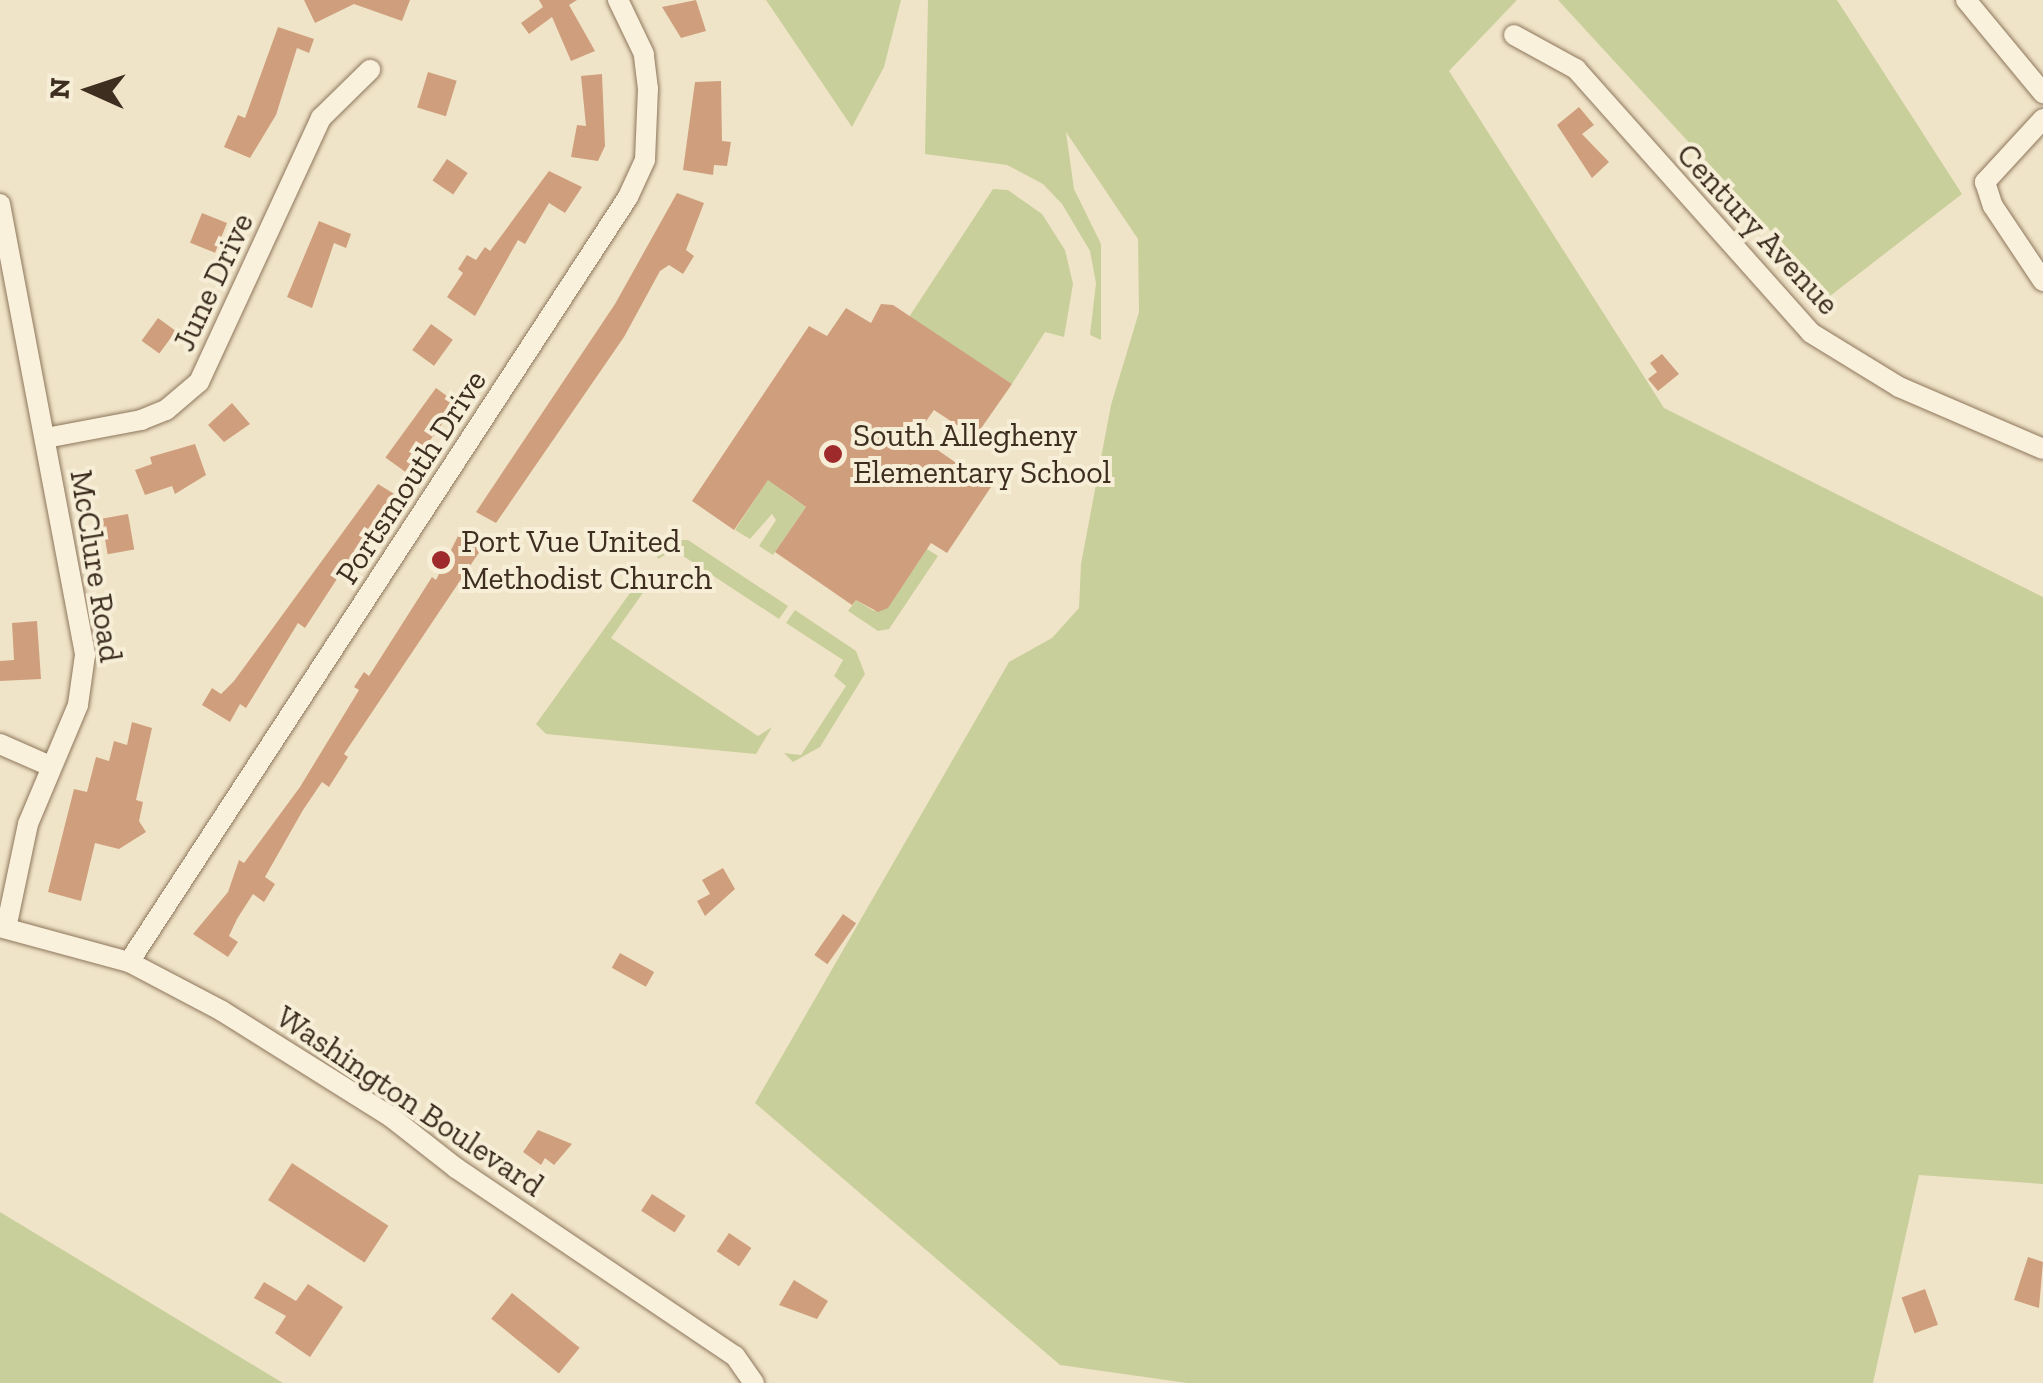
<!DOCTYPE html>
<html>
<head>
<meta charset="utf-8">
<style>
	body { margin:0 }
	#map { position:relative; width:2043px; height:1383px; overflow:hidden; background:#f0e4c8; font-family:"Zilla Slab",serif }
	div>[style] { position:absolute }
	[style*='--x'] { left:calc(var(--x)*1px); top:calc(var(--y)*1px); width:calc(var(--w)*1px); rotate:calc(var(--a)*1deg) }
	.green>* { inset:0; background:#c9cf9b }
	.building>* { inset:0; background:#cf9f7d; transform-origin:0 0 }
	.roads { filter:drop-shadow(0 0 2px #8d765c) drop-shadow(0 0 2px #8d765c) }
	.minor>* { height:20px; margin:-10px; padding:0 10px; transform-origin:10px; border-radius:10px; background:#faf1dc }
	.dots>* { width:28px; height:28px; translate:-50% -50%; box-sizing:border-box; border:5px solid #f7eed8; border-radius:50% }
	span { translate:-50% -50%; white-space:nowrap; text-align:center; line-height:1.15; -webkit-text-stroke:8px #f7eed8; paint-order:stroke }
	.street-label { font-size:32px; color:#3d2e20 }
	.poi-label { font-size:32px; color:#3d2e20 }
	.left { translate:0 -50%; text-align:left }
	.north { position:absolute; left:40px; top:40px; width:100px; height:100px; -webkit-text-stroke:8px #f7eed8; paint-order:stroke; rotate:273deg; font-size:28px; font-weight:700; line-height:40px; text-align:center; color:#3d2e20 }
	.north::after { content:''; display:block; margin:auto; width:35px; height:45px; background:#3d2e20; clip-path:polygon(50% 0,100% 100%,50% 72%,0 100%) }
</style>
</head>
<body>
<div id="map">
	<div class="green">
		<div style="clip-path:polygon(766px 0,901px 0,884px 67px,852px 127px)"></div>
		<div style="clip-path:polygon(928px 0,1517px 0,1449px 71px,1664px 408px,2043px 597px,2043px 1184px,1919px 1175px,1873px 1383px,1187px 1383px,1060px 1365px,755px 1103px,1009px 662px,1052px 638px,1079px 608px,1081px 564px,1111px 405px,1139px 312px,1138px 239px,1066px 132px,1074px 189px,1101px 244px,1101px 340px,1090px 335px,1096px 283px,1090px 251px,1062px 204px,1043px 184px,1007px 165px,925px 154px)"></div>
		<div style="clip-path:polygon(1558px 0,1837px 0,1962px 194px,1830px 296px)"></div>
		<div style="clip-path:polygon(993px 189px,1008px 190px,1042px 214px,1065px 250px,1073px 284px,1064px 337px,1045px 332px,1012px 384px,909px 317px)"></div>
		<div style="clip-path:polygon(774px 470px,789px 480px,783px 491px,806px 507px,773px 555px,759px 546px,776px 520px,772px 514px,750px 539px,735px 530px)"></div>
		<div style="clip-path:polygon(665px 540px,688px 540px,788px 606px,779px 619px,674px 550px,658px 559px,656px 550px)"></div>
		<div style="clip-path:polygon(927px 549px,938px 556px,889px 629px,878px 631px,848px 611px,856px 600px,874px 611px,888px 607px)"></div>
		<div style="clip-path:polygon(640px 579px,645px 590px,611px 638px,758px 736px,772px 727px,756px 754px,546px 734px,536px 724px)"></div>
		<div style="clip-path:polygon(795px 610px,856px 651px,865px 674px,820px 747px,793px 762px,784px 753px,801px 755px,846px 686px,834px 676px,843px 660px,786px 623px)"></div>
		<div style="clip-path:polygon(0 1212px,283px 1383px,0 1383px)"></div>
	</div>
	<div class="building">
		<div style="clip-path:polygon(304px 0,410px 0,402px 21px,354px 4px,315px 23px)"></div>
		<div style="clip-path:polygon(539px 0,577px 0,569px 5px,595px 51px,571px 61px,552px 17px,529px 34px,521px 23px,543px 7px)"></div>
		<div style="clip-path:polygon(696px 0,706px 31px,681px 38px,662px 7px)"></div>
		<div style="clip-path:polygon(278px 27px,314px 39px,309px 53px,297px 48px,276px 115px,250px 158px,224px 147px,238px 115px,245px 118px)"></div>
		<div style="left:428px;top:72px;width:30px;height:37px;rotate:17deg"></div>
		<div style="clip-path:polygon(602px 74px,605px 146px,598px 161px,571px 157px,577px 125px,586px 126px,581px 76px)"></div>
		<div style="clip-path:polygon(721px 81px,722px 141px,731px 142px,727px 166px,714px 165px,713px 175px,683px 170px,695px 82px)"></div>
		<div style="clip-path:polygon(1579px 107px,1594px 125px,1582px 134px,1609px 162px,1592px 178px,1557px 125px)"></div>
		<div style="left:447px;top:159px;width:25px;height:26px;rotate:34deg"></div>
		<div style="clip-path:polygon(549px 171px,582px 187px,565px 213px,549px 203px,525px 244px,518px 240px,475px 316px,447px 297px,463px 273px,458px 269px,467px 255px,476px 260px,485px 247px,490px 251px)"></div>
		<div style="clip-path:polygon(677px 193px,704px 203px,686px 250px,694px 256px,683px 274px,669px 265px,660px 271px,624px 337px,496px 523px,476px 512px,615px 304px)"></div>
		<div style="left:202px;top:213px;width:27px;height:32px;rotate:22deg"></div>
		<div style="clip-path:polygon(319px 221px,351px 234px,346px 248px,334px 243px,312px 308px,287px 297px)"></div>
		<div style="clip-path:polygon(881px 304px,893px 305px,1012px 384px,975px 437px,934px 410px,916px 435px,991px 487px,947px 553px,931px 543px,888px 608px,878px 612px,856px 600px,852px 605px,775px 552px,806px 507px,768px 480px,734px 530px,692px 501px,809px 326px,827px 336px,846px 308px,871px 323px)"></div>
		<div style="left:158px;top:318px;width:22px;height:28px;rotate:36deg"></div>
		<div style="left:431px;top:324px;width:27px;height:32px;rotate:36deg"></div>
		<div style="clip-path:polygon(1662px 354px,1679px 374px,1658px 391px,1648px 379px,1657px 372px,1650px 363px)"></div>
		<div style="left:436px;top:388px;width:26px;height:86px;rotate:36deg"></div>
		<div style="clip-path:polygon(232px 403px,250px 424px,224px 442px,208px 425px)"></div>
		<div style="clip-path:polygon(195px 444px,206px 475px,175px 494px,172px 486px,145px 495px,135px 470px,152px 464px,150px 457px)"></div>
		<div style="clip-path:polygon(378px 484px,396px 495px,360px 547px,366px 550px,357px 563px,350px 559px,305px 628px,298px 623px,246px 708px,240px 704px,230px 722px,202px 705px,212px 688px,221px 694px,234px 681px)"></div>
		<div style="left:128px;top:514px;width:36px;height:27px;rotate:80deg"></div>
		<div style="clip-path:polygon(459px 534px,482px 548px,344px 754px,348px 757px,329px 787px,322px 782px,303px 810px,265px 877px,275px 884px,264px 902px,253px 894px,237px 919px,229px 936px,238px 942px,228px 957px,193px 934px,228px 892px,239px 860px,244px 863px,300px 787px,359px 690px,354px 687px,364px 672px,369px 676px,432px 577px,436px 580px)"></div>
		<div style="clip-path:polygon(37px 621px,41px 679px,0 681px,0 661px,14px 660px,12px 623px)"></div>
		<div style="clip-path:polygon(132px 722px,152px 728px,136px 800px,143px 802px,139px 821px,146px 832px,119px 849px,95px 843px,81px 901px,48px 892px,74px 789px,87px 792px,96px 757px,109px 761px,114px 741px,127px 745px)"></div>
		<div style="clip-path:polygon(723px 868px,735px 889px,705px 916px,697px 901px,710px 894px,702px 880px)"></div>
		<div style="left:843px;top:914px;width:16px;height:50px;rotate:35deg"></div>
		<div style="left:620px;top:953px;width:39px;height:17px;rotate:29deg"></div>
		<div style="clip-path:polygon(538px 1130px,572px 1144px,554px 1165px,545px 1158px,541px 1165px,523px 1152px)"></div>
		<div style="left:292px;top:1163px;width:115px;height:44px;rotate:33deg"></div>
		<div style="left:652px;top:1194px;width:40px;height:20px;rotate:33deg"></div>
		<div style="left:729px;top:1233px;width:27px;height:22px;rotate:34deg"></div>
		<div style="clip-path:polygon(2028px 1257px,2043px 1262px,2039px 1308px,2014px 1300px)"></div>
		<div style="clip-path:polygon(794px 1280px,828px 1301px,817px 1319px,779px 1305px)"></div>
		<div style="clip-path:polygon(264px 1282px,296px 1301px,308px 1284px,343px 1307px,310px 1357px,275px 1333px,286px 1316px,254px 1298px)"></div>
		<div style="left:1925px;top:1289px;width:38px;height:25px;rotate:70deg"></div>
		<div style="left:512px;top:1293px;width:87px;height:33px;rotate:39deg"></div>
	</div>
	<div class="roads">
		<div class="minor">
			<div style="--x:1966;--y:0;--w:121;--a:50.4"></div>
			<div style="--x:1514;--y:35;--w:71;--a:28.7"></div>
			<div style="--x:1576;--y:69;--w:353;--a:48.3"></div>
			<div style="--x:1811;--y:333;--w:103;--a:31.5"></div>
			<div style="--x:1899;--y:387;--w:157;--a:23.3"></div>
			<div style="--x:2043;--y:119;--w:86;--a:132.6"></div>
			<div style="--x:1985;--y:182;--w:25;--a:72"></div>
			<div style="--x:1993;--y:206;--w:90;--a:56.3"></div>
			<div style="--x:0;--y:204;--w:459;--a:79.3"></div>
			<div style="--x:85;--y:655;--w:50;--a:98"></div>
			<div style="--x:78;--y:705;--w:129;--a:112.8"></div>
			<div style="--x:28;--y:824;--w:106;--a:101.9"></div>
			<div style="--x:46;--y:438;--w:97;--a:-10.7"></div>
			<div style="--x:141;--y:420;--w:27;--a:-22"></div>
			<div style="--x:166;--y:410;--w:43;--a:-40.3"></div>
			<div style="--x:199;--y:382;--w:291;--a:-65.2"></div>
			<div style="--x:321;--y:118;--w:69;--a:-44.4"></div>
			<div style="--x:0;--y:744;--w:55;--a:23.7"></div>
			<div style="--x:0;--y:927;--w:134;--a:15.2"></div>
			<div style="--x:129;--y:962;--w:105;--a:27.8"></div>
			<div style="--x:222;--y:1011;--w:199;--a:32.1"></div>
			<div style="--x:391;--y:1117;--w:83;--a:38.1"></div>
			<div style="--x:456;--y:1168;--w:336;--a:34"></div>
			<div style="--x:735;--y:1356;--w:33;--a:55"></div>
			<div style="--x:129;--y:962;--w:913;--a:-56.88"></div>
			<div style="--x:628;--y:197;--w:41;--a:-65.3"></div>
			<div style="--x:645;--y:160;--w:71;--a:-87.6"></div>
			<div style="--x:648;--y:89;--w:35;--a:-97"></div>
			<div style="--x:644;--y:54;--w:60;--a:-115.7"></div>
		</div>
	</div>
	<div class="dots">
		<div style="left:833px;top:454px;background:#9e2a2b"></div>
		<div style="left:441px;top:560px;background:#9e2a2b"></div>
	</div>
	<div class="street-label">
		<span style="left:1758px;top:229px;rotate:47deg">Century Avenue</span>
		<span style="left:213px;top:282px;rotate:-65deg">June Drive</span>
		<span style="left:411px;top:477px;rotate:-57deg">Portsmouth Drive</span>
		<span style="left:96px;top:566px;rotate:81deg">McClure Road</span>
		<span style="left:410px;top:1101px;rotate:34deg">Washington Boulevard</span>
	</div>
	<div class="poi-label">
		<span class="left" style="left:853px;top:454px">South Allegheny<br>Elementary School</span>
		<span class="left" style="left:461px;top:560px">Port Vue United<br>Methodist Church</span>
	</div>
	<div class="north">N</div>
</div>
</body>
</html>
